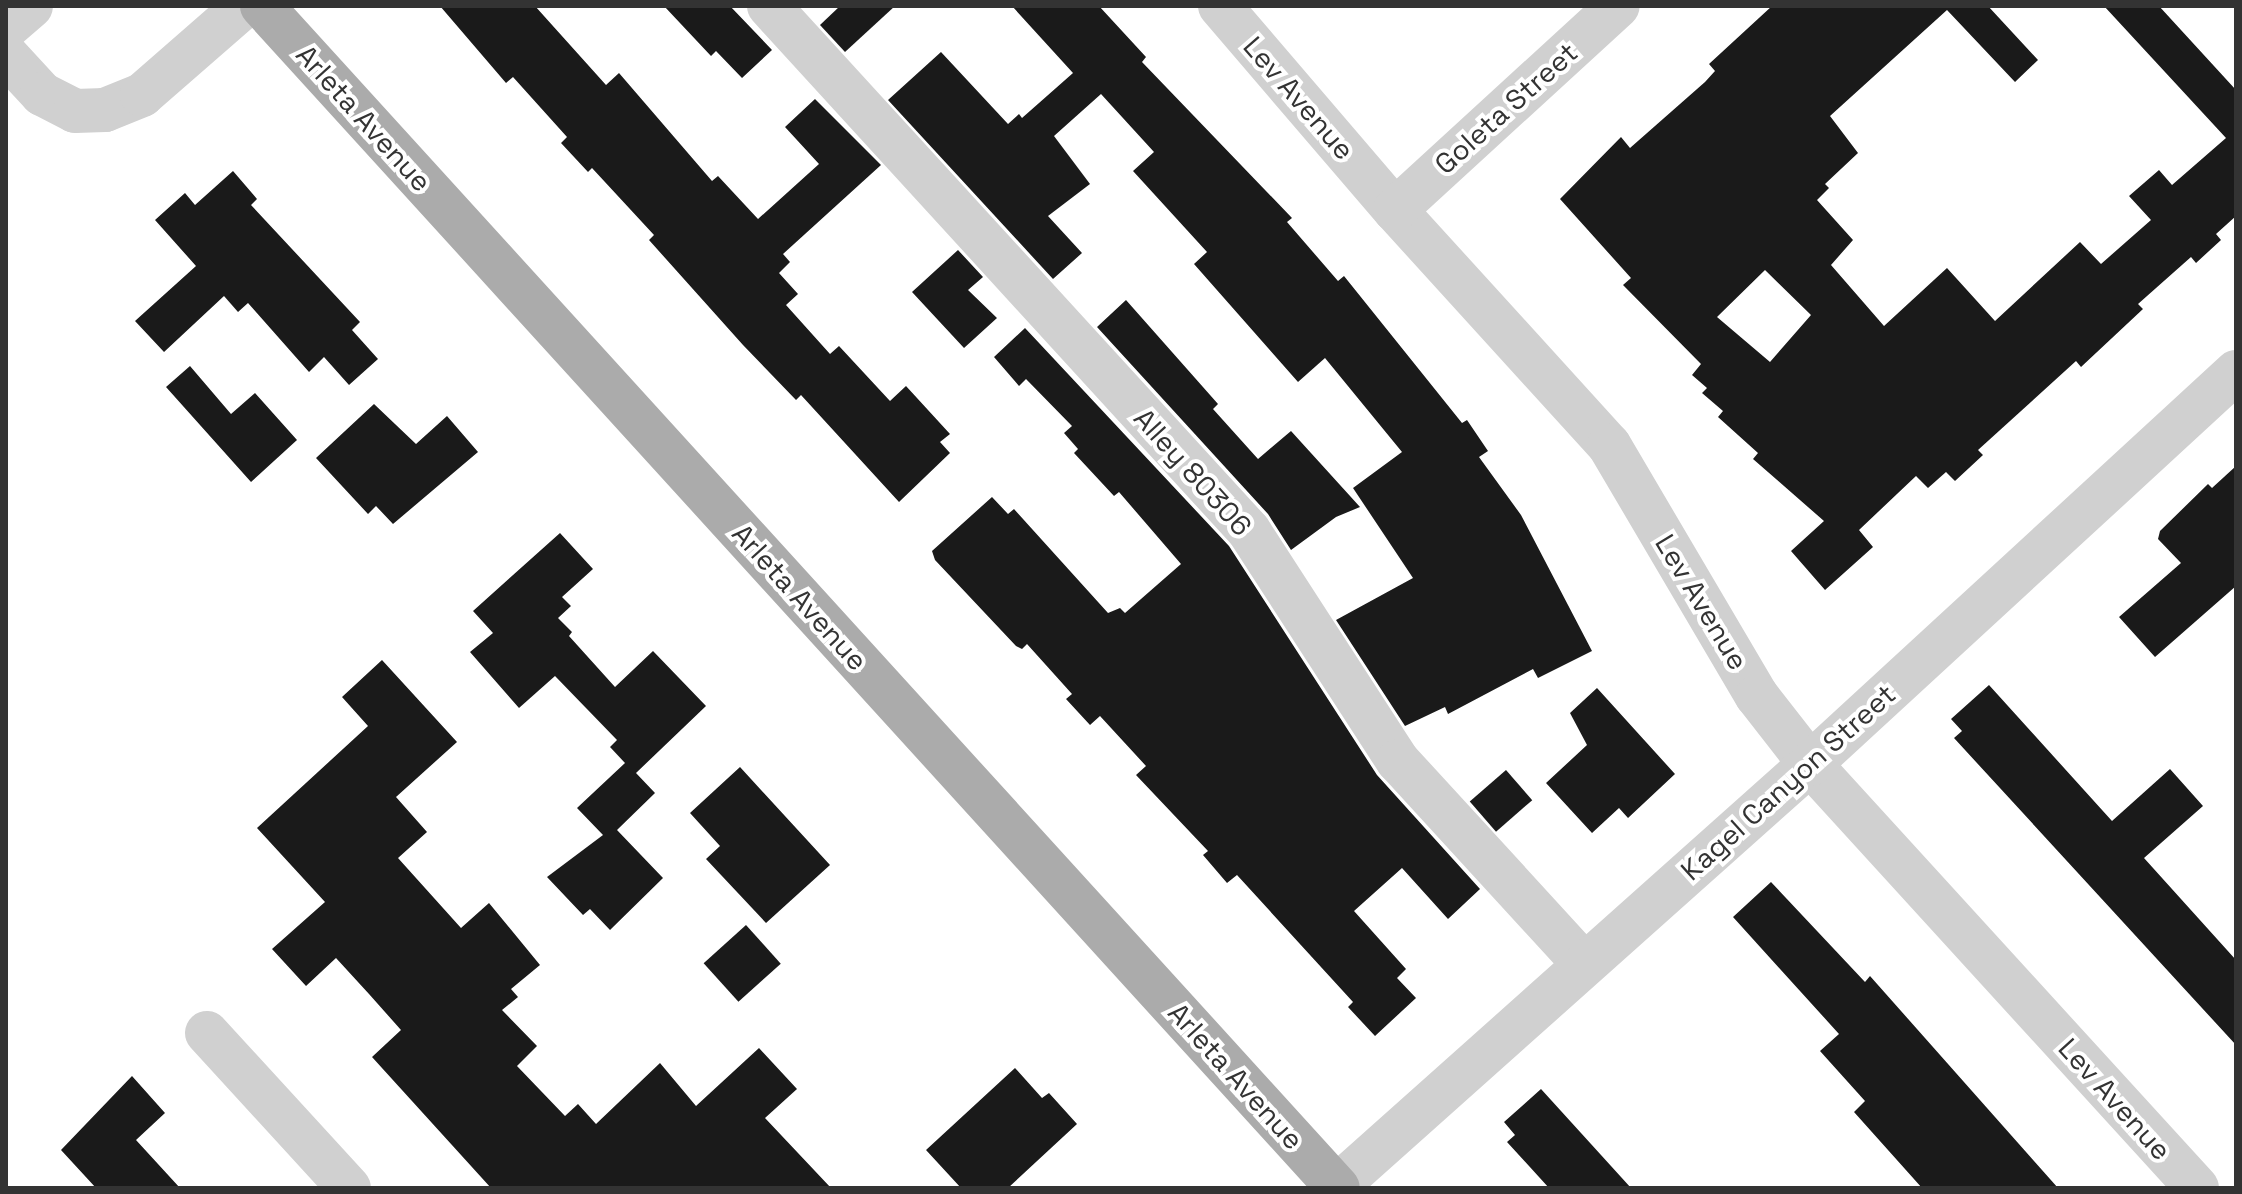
<!DOCTYPE html>
<html>
<head>
<meta charset="utf-8">
<style>
	body { margin:0 }
	#map { position:relative; width:2242px; height:1194px; overflow:hidden; background:#fff; font-family:"Space Grotesk",sans-serif }
	div>[style] { position:absolute }
	[style*='--x'] { left:calc(var(--x)*1px); top:calc(var(--y)*1px); width:calc(var(--w)*1px); rotate:calc(var(--a)*1deg) }
	.building>* { inset:0; background:#1a1a1a; transform-origin:0 0 }
	.minor>* { height:44px; margin:-22px; padding:0 22px; transform-origin:22px; border-radius:22px; background:#d0d0d0 }
	.major>* { height:44px; margin:-22px; padding:0 22px; transform-origin:22px; border-radius:22px; background:#ababab }
	span { translate:-50% -50%; white-space:nowrap; text-align:center; line-height:1.15; -webkit-text-stroke:8px #fff; paint-order:stroke }
	.street-label { font-size:28px; color:#333 }
	.frame { position:absolute; inset:0; border:8px solid #333; pointer-events:none }
</style>
</head>
<body>
<div id="map">
	<div class="building">
		<div style="clip-path:polygon(440px 6px,535px 6px,606px 85px,619px 73px,712px 181px,718px 176px,758px 219px,819px 164px,785px 127px,815px 99px,881px 165px,783px 254px,790px 262px,779px 273px,798px 294px,786px 305px,830px 354px,839px 346px,890px 401px,906px 386px,950px 434px,940px 442px,950px 453px,899px 502px,801px 395px,796px 400px,743px 345px,649px 240px,654px 235px,592px 168px,588px 172px,561px 143px,567px 137px,513px 77px,506px 83px)"></div>
		<div style="clip-path:polygon(664px 6px,730px 6px,772px 50px,742px 78px,716px 51px,711px 56px)"></div>
		<div style="clip-path:polygon(840px 6px,895px 6px,845px 52px,820px 25px)"></div>
		<div style="clip-path:polygon(1012px 6px,1099px 6px,1146px 57px,1142px 62px,1292px 218px,1287px 222px,1338px 281px,1344px 276px,1462px 423px,1467px 420px,1488px 451px,1479px 457px,1521px 515px,1592px 651px,1538px 678px,1533px 669px,1448px 714px,1445px 707px,1405px 726px,1336px 620px,1413px 578px,1353px 488px,1402px 452px,1325px 358px,1298px 382px,1194px 264px,1207px 252px,1133px 171px,1154px 152px,1101px 94px,1054px 136px,1090px 184px,1048px 216px,1082px 253px,1053px 279px,888px 100px,941px 52px,1008px 124px,1019px 114px,1022px 118px,1073px 73px)"></div>
		<div style="clip-path:polygon(evenodd,1772px 6px,1988px 6px,2038px 60px,2015px 82px,1947px 10px,1830px 116px,1858px 153px,1825px 184px,1829px 188px,1817px 200px,1853px 240px,1831px 265px,1884px 326px,1947px 268px,1995px 321px,2080px 242px,2101px 264px,2151px 220px,2129px 196px,2159px 170px,2172px 185px,2226px 138px,2104px 6px,2159px 6px,2236px 90px,2236px 216px,2216px 234px,2221px 240px,2196px 263px,2191px 257px,2138px 304px,2143px 309px,2081px 367px,2076px 361px,1978px 450px,1983px 455px,1955px 481px,1946px 472px,1928px 488px,1916px 476px,1859px 530px,1873px 547px,1825px 590px,1791px 551px,1824px 521px,1753px 459px,1758px 453px,1718px 417px,1723px 411px,1702px 393px,1707px 388px,1692px 375px,1701px 364px,1623px 285px,1631px 278px,1560px 199px,1621px 137px,1630px 148px,1705px 82px,1715px 71px,1709px 64px,1772px 6px,1765px 270px,1811px 315px,1770px 362px,1717px 317px,1765px 270px)"></div>
		<div style="clip-path:polygon(233px 171px,257px 199px,251px 205px,360px 322px,352px 330px,378px 359px,349px 385px,324px 357px,309px 372px,248px 303px,238px 312px,224px 296px,164px 352px,135px 321px,196px 266px,155px 220px,185px 193px,195px 205px)"></div>
		<div style="clip-path:polygon(958px 250px,983px 277px,968px 290px,997px 318px,964px 348px,912px 292px)"></div>
		<div style="clip-path:polygon(1126px 300px,1218px 404px,1213px 409px,1258px 459px,1291px 431px,1360px 507px,1336px 517px,1291px 550px,1268px 514px,1097px 327px)"></div>
		<div style="clip-path:polygon(1025px 328px,1229px 546px,1377px 775px,1480px 889px,1448px 919px,1402px 868px,1354px 911px,1406px 969px,1397px 978px,1416px 998px,1375px 1036px,1348px 1007px,1353px 1002px,1237px 875px,1227px 883px,1203px 855px,1208px 851px,1136px 775px,1146px 766px,1100px 716px,1090px 725px,1066px 699px,1072px 694px,1027px 644px,1022px 649px,1016px 646px,935px 560px,932px 551px,992px 497px,1008px 514px,1014px 509px,1108px 613px,1120px 608px,1125px 613px,1181px 564px,1119px 492px,1114px 496px,1074px 453px,1078px 449px,1064px 433px,1072px 426px,1026px 379px,1019px 386px,994px 357px)"></div>
		<div style="clip-path:polygon(190px 366px,231px 414px,255px 393px,297px 440px,251px 482px,166px 387px)"></div>
		<div style="clip-path:polygon(374px 404px,416px 444px,447px 416px,478px 452px,393px 524px,376px 506px,368px 514px,316px 458px)"></div>
		<div style="clip-path:polygon(2236px 466px,2236px 586px,2155px 657px,2119px 617px,2181px 563px,2158px 539px,2160px 531px,2208px 484px,2212px 488px)"></div>
		<div style="clip-path:polygon(560px 533px,593px 569px,562px 597px,571px 606px,558px 618px,572px 632px,569px 636px,615px 687px,653px 651px,706px 706px,636px 773px,655px 793px,617px 830px,663px 878px,610px 930px,590px 909px,583px 915px,547px 877px,603px 835px,577px 808px,625px 763px,610px 747px,617px 740px,555px 676px,519px 708px,470px 652px,493px 633px,473px 611px)"></div>
		<div style="clip-path:polygon(382px 660px,457px 742px,396px 797px,427px 832px,398px 858px,461px 928px,489px 903px,540px 965px,511px 989px,518px 997px,502px 1010px,537px 1046px,517px 1066px,565px 1116px,578px 1104px,596px 1124px,660px 1063px,696px 1106px,759px 1048px,797px 1089px,765px 1118px,831px 1188px,491px 1188px,372px 1057px,401px 1030px,369px 994px,336px 958px,306px 986px,272px 949px,325px 902px,257px 828px,368px 726px,342px 697px)"></div>
		<div style="clip-path:polygon(1989px 685px,2112px 821px,2170px 769px,2203px 806px,2144px 858px,2236px 960px,2236px 1045px,1954px 738px,1962px 731px,1951px 719px)"></div>
		<div style="clip-path:polygon(1597px 688px,1675px 774px,1628px 818px,1619px 808px,1592px 833px,1546px 783px,1587px 745px,1570px 713px)"></div>
		<div style="clip-path:polygon(740px 767px,830px 865px,766px 923px,706px 859px,720px 846px,690px 813px)"></div>
		<div style="left:1506px;top:770px;width:40px;height:48px;rotate:49deg"></div>
		<div style="clip-path:polygon(1771px 882px,1865px 982px,1870px 976px,2058px 1188px,1922px 1188px,1854px 1112px,1865px 1101px,1820px 1051px,1839px 1034px,1733px 917px)"></div>
		<div style="left:746px;top:925px;width:52px;height:57px;rotate:48deg"></div>
		<div style="clip-path:polygon(1015px 1068px,1042px 1098px,1049px 1093px,1077px 1124px,1008px 1188px,961px 1188px,926px 1150px)"></div>
		<div style="clip-path:polygon(132px 1076px,165px 1113px,136px 1140px,180px 1188px,96px 1188px,61px 1150px)"></div>
		<div style="clip-path:polygon(1541px 1089px,1631px 1188px,1549px 1188px,1507px 1142px,1515px 1135px,1504px 1122px)"></div>
	</div>
	<div class="minor">
		<div style="--x:769;--y:6;--w:711;--a:47.56"></div>
		<div style="--x:1249;--y:531;--w:274;--a:57.1"></div>
		<div style="--x:1398;--y:761;--w:275;--a:47.5"></div>
		<div style="--x:1220;--y:6;--w:269;--a:49.4"></div>
		<div style="--x:1395;--y:210;--w:318;--a:47.7"></div>
		<div style="--x:1609;--y:445;--w:291;--a:59.5"></div>
		<div style="--x:1757;--y:696;--w:86;--a:52.1"></div>
		<div style="--x:1810;--y:764;--w:574;--a:47.61"></div>
		<div style="--x:6;--y:28;--w:33;--a:-41"></div>
		<div style="--x:6;--y:55;--w:53;--a:47.3"></div>
		<div style="--x:42;--y:94;--w:37;--a:27"></div>
		<div style="--x:75;--y:111;--w:30;--a:-2"></div>
		<div style="--x:105;--y:110;--w:40;--a:-22"></div>
		<div style="--x:142;--y:95;--w:135;--a:-41.1"></div>
		<div style="--x:1395;--y:210;--w:302;--a:-42.5"></div>
		<div style="--x:207;--y:1033;--w:210;--a:47.5"></div>
		<div style="--x:1335;--y:1188;--w:637;--a:-41.75"></div>
		<div style="--x:1810;--y:764;--w:579;--a:-42.62"></div>
	</div>
	<div class="major">
		<div style="--x:262;--y:6;--w:1598;--a:47.69"></div>
	</div>
	<div class="street-label">
		<span style="left:1299px;top:98px;rotate:49deg">Lev Avenue</span>
		<span style="left:1506px;top:108px;rotate:-42deg">Goleta Street</span>
		<span style="left:364px;top:118px;rotate:48deg">Arleta Avenue</span>
		<span style="left:1193px;top:472px;rotate:48deg">Alley 80306</span>
		<span style="left:800px;top:597px;rotate:48deg">Arleta Avenue</span>
		<span style="left:1702px;top:602px;rotate:59deg">Lev Avenue</span>
		<span style="left:1788px;top:782px;rotate:-42deg">Kagel Canyon Street</span>
		<span style="left:1236px;top:1076px;rotate:48deg">Arleta Avenue</span>
		<span style="left:2115px;top:1099px;rotate:48deg">Lev Avenue</span>
	</div>
	<div class="frame"></div>
</div>
</body>
</html>
